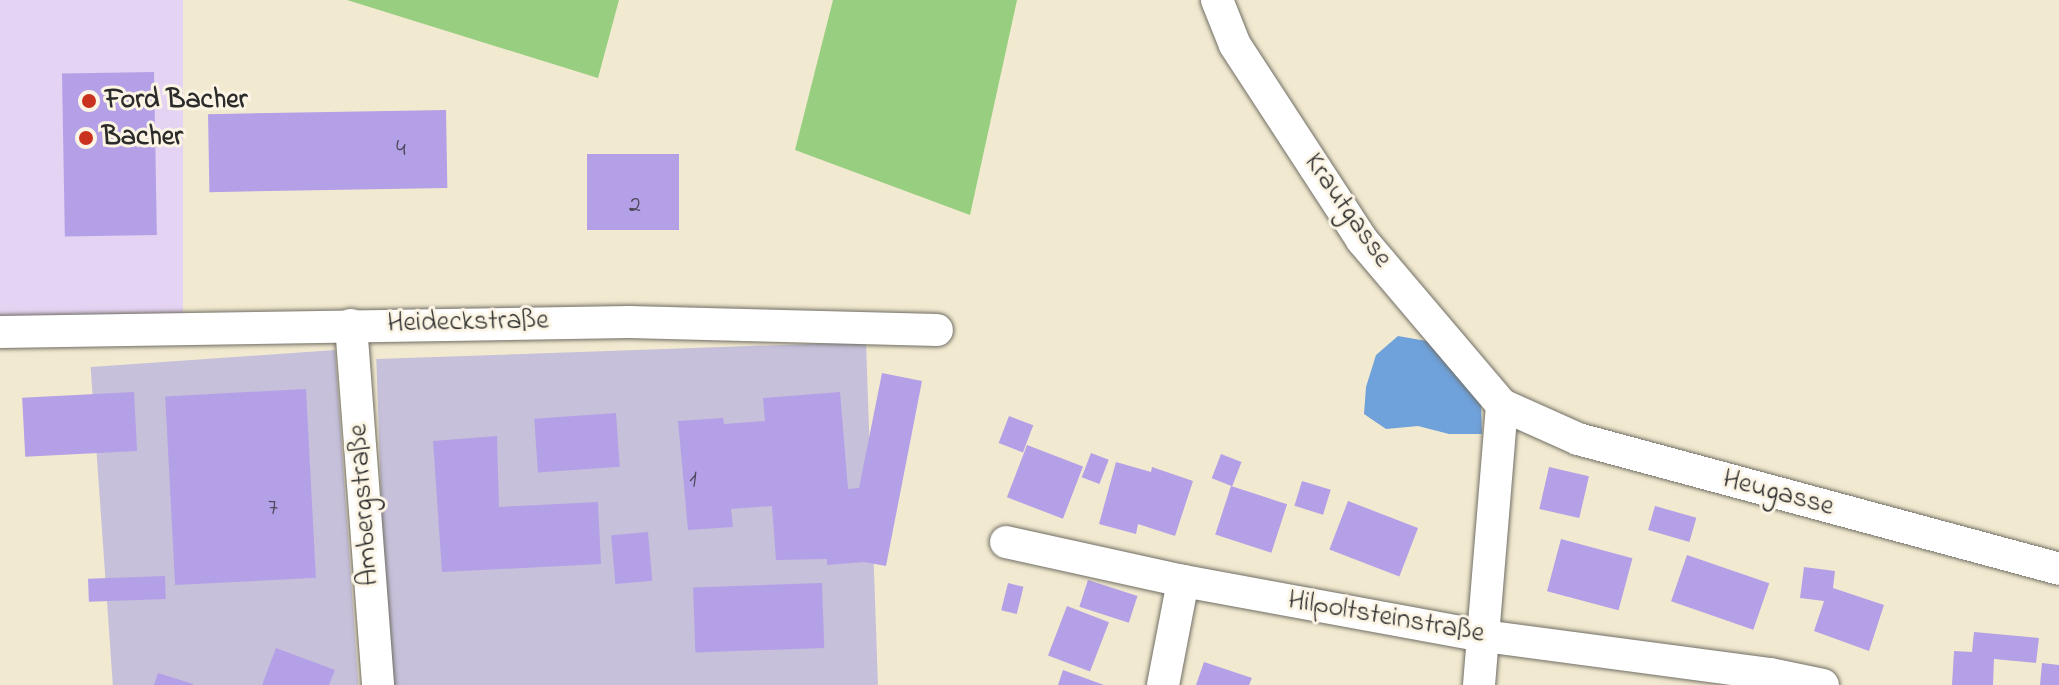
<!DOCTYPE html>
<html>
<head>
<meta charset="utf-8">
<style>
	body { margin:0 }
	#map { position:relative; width:2059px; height:685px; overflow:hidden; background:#f2ead0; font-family:"Indie Flower",sans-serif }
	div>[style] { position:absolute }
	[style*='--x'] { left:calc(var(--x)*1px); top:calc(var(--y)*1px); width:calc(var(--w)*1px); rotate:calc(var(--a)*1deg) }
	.built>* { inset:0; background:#e4d3f2; transform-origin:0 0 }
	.industrial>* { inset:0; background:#c6c0da; transform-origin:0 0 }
	.green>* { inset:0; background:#98ce80 }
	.water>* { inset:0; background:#6fa1da }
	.building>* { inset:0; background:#b4a0e6; transform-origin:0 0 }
	.roads { filter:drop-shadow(0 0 2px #716e65) drop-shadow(0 0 2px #716e65) }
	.minor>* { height:32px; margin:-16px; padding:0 16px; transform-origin:16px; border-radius:16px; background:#fff }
	.dots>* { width:22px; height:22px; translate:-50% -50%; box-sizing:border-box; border:4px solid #fcf5e5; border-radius:50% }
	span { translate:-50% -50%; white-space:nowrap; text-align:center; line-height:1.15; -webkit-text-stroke:6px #fcf5e5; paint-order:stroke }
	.number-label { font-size:24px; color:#4d485a }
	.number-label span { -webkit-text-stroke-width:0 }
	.poi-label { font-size:28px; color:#2b2b2b; font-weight:700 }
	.left { translate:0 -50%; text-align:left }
	.street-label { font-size:28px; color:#2b2b2b }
</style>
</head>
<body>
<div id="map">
	<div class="built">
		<div style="left:0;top:0;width:183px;height:321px"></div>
	</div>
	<div class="industrial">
		<div style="left:866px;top:342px;width:343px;height:490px;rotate:88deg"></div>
		<div style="left:335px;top:350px;width:336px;height:245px;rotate:86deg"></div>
	</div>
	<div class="green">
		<div style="clip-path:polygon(347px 0,619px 0,598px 78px)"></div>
		<div style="clip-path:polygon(833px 0,1017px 0,970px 215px,795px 150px)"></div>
	</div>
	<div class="water">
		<div style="clip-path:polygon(1398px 336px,1432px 342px,1481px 403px,1482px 434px,1449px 434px,1418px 426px,1386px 429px,1364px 414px,1366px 387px,1376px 355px)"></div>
	</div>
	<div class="building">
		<div style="left:154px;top:72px;width:163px;height:92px;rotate:89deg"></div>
		<div style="left:446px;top:110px;width:78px;height:238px;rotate:89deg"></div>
		<div style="left:679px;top:154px;width:76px;height:92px;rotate:90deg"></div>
		<div style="clip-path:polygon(882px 373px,922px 381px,886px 566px,864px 562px,827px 565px,827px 559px,776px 560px,772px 506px,731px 509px,733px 527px,688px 530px,678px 421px,723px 418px,724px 424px,765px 421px,763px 398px,840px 392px,848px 489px,859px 488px)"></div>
		<div style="left:306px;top:389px;width:189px;height:141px;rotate:87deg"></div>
		<div style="left:134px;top:392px;width:59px;height:112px;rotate:87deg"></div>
		<div style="left:616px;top:413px;width:54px;height:82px;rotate:86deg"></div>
		<div style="left:1009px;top:416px;width:26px;height:29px;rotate:21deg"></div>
		<div style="clip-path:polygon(497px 436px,499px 507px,598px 502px,601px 564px,442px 572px,433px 441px)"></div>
		<div style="left:1027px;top:445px;width:60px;height:56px;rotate:21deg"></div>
		<div style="left:1091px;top:453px;width:19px;height:26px;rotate:21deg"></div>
		<div style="left:1221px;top:454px;width:22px;height:26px;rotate:21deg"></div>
		<div style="clip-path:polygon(1116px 462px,1151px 472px,1152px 467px,1193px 481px,1175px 536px,1138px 524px,1136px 534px,1099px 524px)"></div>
		<div style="left:1549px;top:467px;width:41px;height:43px;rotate:13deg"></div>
		<div style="left:1302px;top:481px;width:30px;height:26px;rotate:17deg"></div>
		<div style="left:1231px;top:486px;width:59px;height:51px;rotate:18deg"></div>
		<div style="left:1348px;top:501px;width:75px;height:52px;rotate:21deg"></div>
		<div style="left:1655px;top:506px;width:43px;height:25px;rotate:16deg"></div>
		<div style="left:648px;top:532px;width:49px;height:37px;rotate:85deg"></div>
		<div style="left:1561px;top:539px;width:74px;height:54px;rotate:15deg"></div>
		<div style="left:1687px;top:555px;width:87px;height:49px;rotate:19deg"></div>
		<div style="clip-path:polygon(1804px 567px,1835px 571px,1833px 588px,1884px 605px,1869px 651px,1814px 631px,1824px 601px,1800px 598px)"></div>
		<div style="left:165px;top:576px;width:23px;height:77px;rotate:88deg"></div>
		<div style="left:1088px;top:580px;width:52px;height:28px;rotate:18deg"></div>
		<div style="left:822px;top:583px;width:65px;height:129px;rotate:88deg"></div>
		<div style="left:1008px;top:583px;width:16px;height:28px;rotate:14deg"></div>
		<div style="left:1067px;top:606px;width:45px;height:53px;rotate:21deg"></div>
		<div style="clip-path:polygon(1974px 632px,2039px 638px,2036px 663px,1994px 659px,1993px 685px,1952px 685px,1954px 651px,1972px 652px)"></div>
		<div style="clip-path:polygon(276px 648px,335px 670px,329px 685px,262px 685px)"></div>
		<div style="clip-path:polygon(1204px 662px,1252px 678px,1249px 685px,1196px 685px)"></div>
		<div style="clip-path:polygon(2042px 663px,2059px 665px,2059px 685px,2040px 685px)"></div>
		<div style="clip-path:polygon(1063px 670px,1104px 685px,1058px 685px)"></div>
		<div style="clip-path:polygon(158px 673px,193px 684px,193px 685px,154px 685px)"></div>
	</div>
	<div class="roads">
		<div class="minor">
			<div style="--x:1217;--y:0;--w:48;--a:68.2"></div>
			<div style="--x:1235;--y:45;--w:233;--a:56.9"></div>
			<div style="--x:1362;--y:240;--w:216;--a:49.7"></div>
			<div style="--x:1502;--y:405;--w:83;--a:24.1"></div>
			<div style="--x:1578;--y:439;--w:498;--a:15.1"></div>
			<div style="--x:351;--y:325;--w:361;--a:85.7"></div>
			<div style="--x:0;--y:332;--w:629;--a:-0.91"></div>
			<div style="--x:629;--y:322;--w:308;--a:1.5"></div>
			<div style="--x:1006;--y:542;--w:181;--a:12.4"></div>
			<div style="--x:1183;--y:581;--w:306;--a:10.4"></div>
			<div style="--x:1484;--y:636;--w:289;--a:7.6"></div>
			<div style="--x:1770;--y:674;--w:54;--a:11.7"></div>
			<div style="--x:1163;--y:685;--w:106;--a:-79.1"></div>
			<div style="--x:1479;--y:685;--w:281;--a:-85.3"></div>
		</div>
	</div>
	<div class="dots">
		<div style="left:89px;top:101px;background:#c8321e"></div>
		<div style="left:86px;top:138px;background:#c8321e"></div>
	</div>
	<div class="number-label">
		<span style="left:401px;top:150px">4</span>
		<span style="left:635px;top:206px">2</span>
		<span style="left:693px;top:481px">1</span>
		<span style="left:273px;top:509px">7</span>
	</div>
	<div class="poi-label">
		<span class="left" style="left:105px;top:101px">Ford Bacher</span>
		<span class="left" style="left:102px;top:138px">Bacher</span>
	</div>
	<div class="street-label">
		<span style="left:1347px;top:211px;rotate:55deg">Krautgasse</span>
		<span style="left:468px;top:323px;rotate:-1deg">Heideckstraße</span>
		<span style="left:1778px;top:494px;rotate:15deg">Heugasse</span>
		<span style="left:365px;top:505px;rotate:-94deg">Ambergstraße</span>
		<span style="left:1386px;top:618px;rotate:10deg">Hilpoltsteinstraße</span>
	</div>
</div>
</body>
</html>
